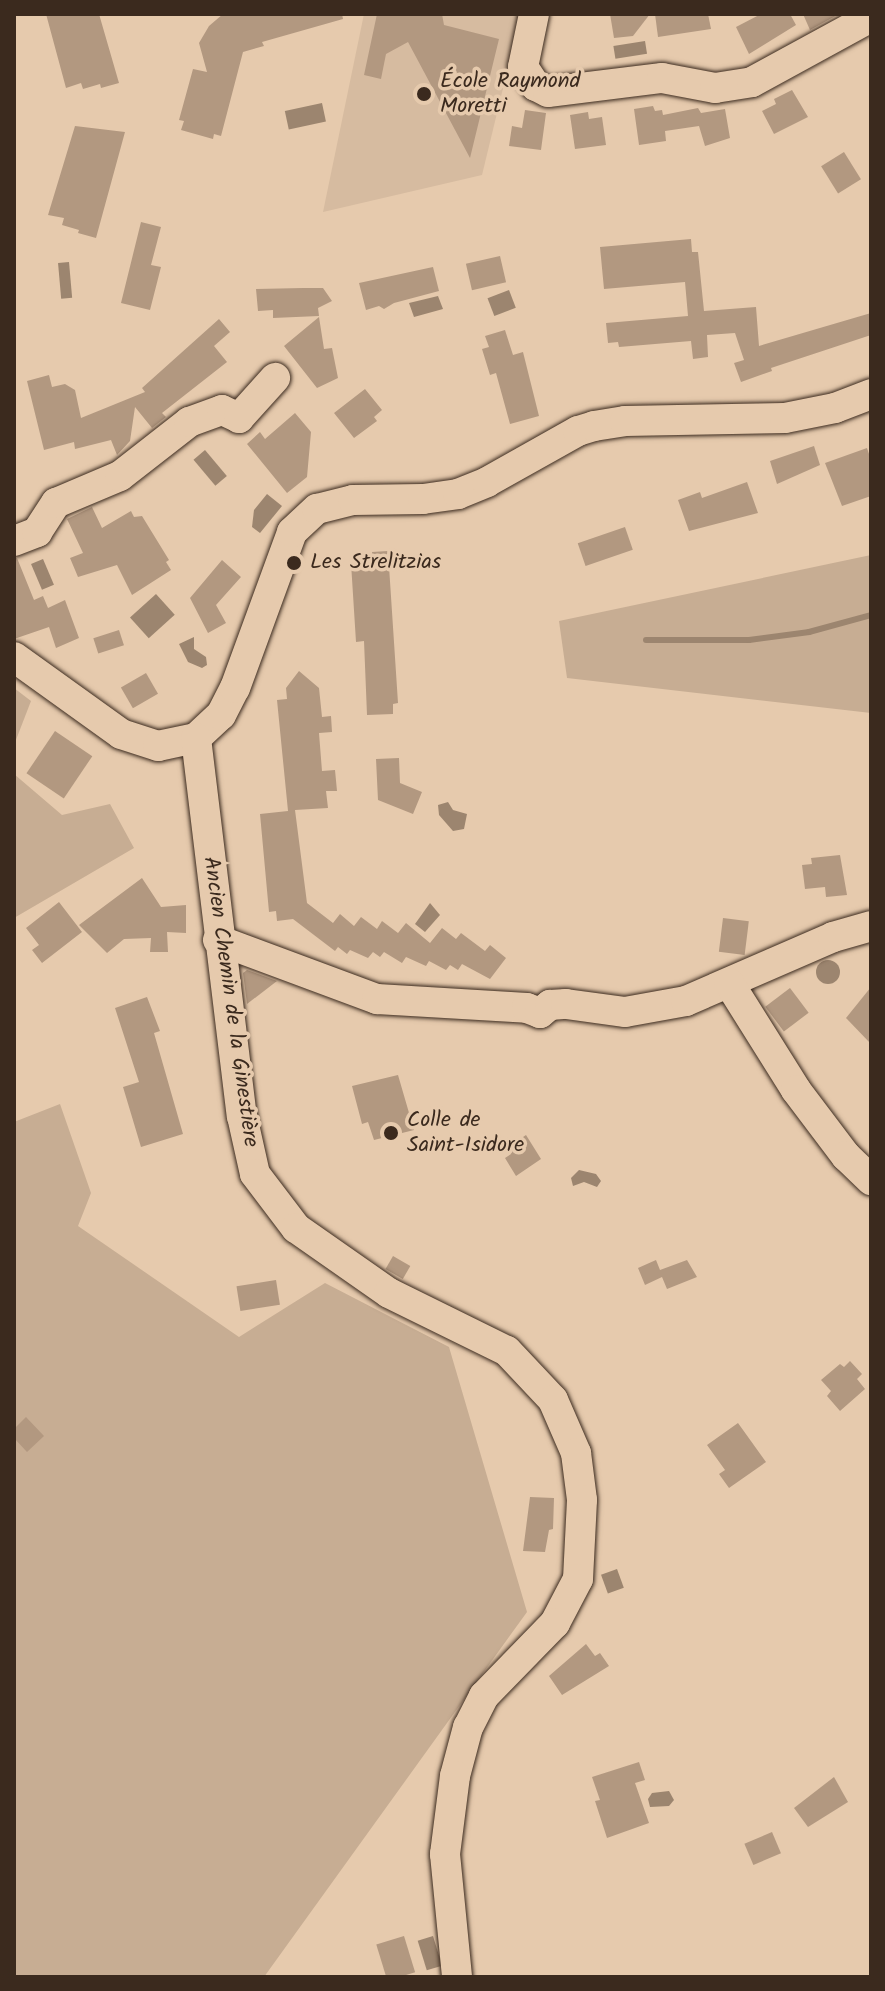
<!DOCTYPE html>
<html>
<head>
<meta charset="utf-8">
<style>
	body { margin:0 }
	#map { position:relative; width:885px; height:1991px; overflow:hidden; background:#e6caad; font-family:Kalam,sans-serif }
	div>[style] { position:absolute }
	[style*='--x'] { left:calc(var(--x)*1px); top:calc(var(--y)*1px); width:calc(var(--w)*1px); rotate:calc(var(--a)*1deg) }
	.built>* { inset:0; background:#d6bba0 }
	.green>* { inset:0; background:#c7ad93 }
	.water>* { inset:0; background:#9c856f; transform-origin:0 0 }
	.round { border-radius:50% }
	.stream>* { height:6px; margin:-3px; padding:0 3px; transform-origin:3px; border-radius:3px; background:#9c856f }
	.building>* { inset:0; background:#b29880; transform-origin:0 0 }
	.roads { filter:drop-shadow(0 0 2px #3b2a1e) drop-shadow(0 0 2px #3b2a1e) }
	.minor>* { height:30px; margin:-15px; padding:0 15px; transform-origin:15px; border-radius:15px; background:#e6caad }
	.dots>* { width:22px; height:22px; translate:-50% -50%; box-sizing:border-box; border:4px solid #e6caad; border-radius:50% }
	span { translate:-50% -50%; white-space:nowrap; text-align:center; line-height:1.15; -webkit-text-stroke:7px #e6caad; paint-order:stroke }
	.poi-label { font-size:22px; color:#3b2a1e }
	.left { translate:0 -50%; text-align:left }
	.street-label { font-size:22px; color:#3b2a1e }
	.frame { position:absolute; inset:0; border:16px solid #3b2a1e; pointer-events:none }
</style>
</head>
<body>
<div id="map">
	<div class="built">
		<div style="clip-path:polygon(364px 14px,521px 14px,482px 175px,323px 212px)"></div>
	</div>
	<div class="green">
		<div style="clip-path:polygon(871px 555px,871px 713px,567px 678px,559px 621px)"></div>
		<div style="clip-path:polygon(14px 688px,31px 701px,14px 745px)"></div>
		<div style="clip-path:polygon(14px 774px,62px 815px,110px 804px,134px 848px,14px 918px)"></div>
		<div style="clip-path:polygon(60px 1104px,91px 1193px,78px 1226px,239px 1337px,325px 1283px,449px 1347px,527px 1612px,264px 1977px,14px 1977px,14px 1122px)"></div>
	</div>
	<div class="water">
		<div style="left:645px;top:41px;width:13px;height:32px;rotate:81deg"></div>
		<div style="left:322px;top:103px;width:19px;height:38px;rotate:78deg"></div>
		<div style="left:69px;top:262px;width:36px;height:11px;rotate:85deg"></div>
		<div style="left:509px;top:290px;width:19px;height:23px;rotate:69deg"></div>
		<div style="clip-path:polygon(438px 296px,443px 309px,414px 317px,409px 303px)"></div>
		<div style="left:205px;top:450px;width:34px;height:15px;rotate:50deg"></div>
		<div style="clip-path:polygon(267px 494px,282px 506px,260px 533px,252px 527px,254px 510px)"></div>
		<div style="left:43px;top:559px;width:28px;height:13px;rotate:67deg"></div>
		<div style="left:156px;top:594px;width:28px;height:35px;rotate:48deg"></div>
		<div style="clip-path:polygon(194px 637px,194px 649px,206px 657px,207px 665px,202px 668px,188px 662px,179px 644px)"></div>
		<div style="clip-path:polygon(448px 802px,453px 810px,467px 814px,464px 829px,453px 831px,439px 815px,438px 805px)"></div>
		<div style="clip-path:polygon(430px 903px,440px 915px,425px 932px,415px 924px)"></div>
		<div class="round" style="left:816px;top:960px;width:24px;height:24px"></div>
		<div style="clip-path:polygon(579px 1170px,596px 1174px,601px 1181px,597px 1187px,584px 1182px,573px 1186px,571px 1178px)"></div>
		<div style="left:617px;top:1569px;width:20px;height:17px;rotate:70deg"></div>
		<div style="clip-path:polygon(669px 1791px,674px 1800px,669px 1806px,650px 1807px,648px 1799px,652px 1793px)"></div>
		<div style="left:433px;top:1936px;width:31px;height:16px;rotate:73deg"></div>
	</div>
	<div class="stream">
		<div style="--x:646;--y:640;--w:103;--a:0"></div>
		<div style="--x:749;--y:640;--w:61;--a:-7.6"></div>
		<div style="--x:809;--y:632;--w:64;--a:-15.3"></div>
	</div>
	<div class="building">
		<div style="clip-path:polygon(46px 14px,99px 14px,119px 83px,101px 88px,100px 84px,83px 89px,81px 83px,66px 88px)"></div>
		<div style="clip-path:polygon(223px 14px,342px 14px,343px 19px,262px 42px,264px 46px,243px 52px,221px 136px,214px 134px,213px 139px,181px 130px,184px 121px,179px 120px,193px 69px,207px 72px,199px 43px,209px 26px)"></div>
		<div style="clip-path:polygon(377px 14px,442px 14px,444px 25px,499px 39px,470px 158px,408px 42px,386px 54px,381px 79px,364px 75px)"></div>
		<div style="clip-path:polygon(610px 14px,650px 14px,633px 36px,614px 38px)"></div>
		<div style="clip-path:polygon(655px 14px,708px 14px,711px 29px,658px 37px)"></div>
		<div style="clip-path:polygon(761px 14px,790px 14px,796px 25px,749px 54px,736px 27px)"></div>
		<div style="clip-path:polygon(803px 14px,839px 14px,810px 30px)"></div>
		<div style="clip-path:polygon(792px 90px,808px 117px,774px 134px,762px 111px,776px 104px,774px 99px)"></div>
		<div style="clip-path:polygon(653px 106px,655px 111px,662px 110px,663px 115px,698px 108px,701px 113px,725px 109px,730px 138px,705px 146px,699px 126px,665px 131px,666px 141px,639px 145px,634px 109px)"></div>
		<div style="clip-path:polygon(525px 110px,546px 113px,541px 150px,509px 146px,512px 126px,522px 128px)"></div>
		<div style="clip-path:polygon(588px 112px,589px 119px,602px 117px,606px 145px,575px 149px,570px 115px)"></div>
		<div style="clip-path:polygon(75px 126px,125px 132px,96px 238px,78px 233px,79px 230px,62px 225px,64px 218px,48px 215px)"></div>
		<div style="left:844px;top:152px;width:32px;height:27px;rotate:58deg"></div>
		<div style="clip-path:polygon(141px 222px,161px 227px,151px 265px,161px 267px,150px 310px,121px 303px)"></div>
		<div style="clip-path:polygon(691px 239px,692px 252px,698px 252px,704px 311px,756px 307px,759px 346px,871px 313px,871px 335px,771px 368px,772px 371px,741px 382px,734px 363px,744px 360px,735px 333px,707px 335px,708px 357px,693px 359px,691px 341px,619px 347px,618px 342px,608px 343px,606px 323px,688px 316px,685px 282px,604px 289px,600px 247px)"></div>
		<div style="left:500px;top:256px;width:27px;height:35px;rotate:77deg"></div>
		<div style="clip-path:polygon(433px 267px,439px 291px,394px 303px,384px 309px,379px 306px,366px 310px,359px 283px)"></div>
		<div style="clip-path:polygon(303px 288px,323px 288px,332px 301px,318px 308px,319px 316px,273px 318px,273px 310px,258px 311px,256px 289px)"></div>
		<div style="clip-path:polygon(319px 317px,324px 349px,332px 348px,338px 378px,317px 388px,284px 346px)"></div>
		<div style="clip-path:polygon(219px 319px,230px 332px,214px 346px,227px 362px,162px 413px,166px 417px,152px 428px,135px 407px,130px 441px,117px 455px,111px 440px,75px 449px,74px 442px,44px 450px,27px 381px,49px 375px,52px 387px,65px 384px,75px 390px,81px 418px,145px 392px,142px 388px)"></div>
		<div style="clip-path:polygon(505px 330px,513px 355px,523px 352px,539px 416px,510px 424px,496px 373px,490px 375px,482px 349px,489px 347px,485px 336px)"></div>
		<div style="clip-path:polygon(365px 389px,382px 410px,374px 417px,377px 421px,354px 438px,334px 413px)"></div>
		<div style="clip-path:polygon(295px 413px,311px 432px,307px 477px,287px 493px,247px 444px,260px 432px,265px 439px)"></div>
		<div style="clip-path:polygon(814px 446px,820px 465px,777px 484px,770px 461px)"></div>
		<div style="clip-path:polygon(867px 448px,871px 460px,871px 496px,842px 506px,825px 463px)"></div>
		<div style="clip-path:polygon(747px 482px,758px 513px,689px 531px,678px 500px,700px 492px,702px 498px)"></div>
		<div style="clip-path:polygon(92px 507px,102px 528px,131px 511px,134px 517px,142px 516px,169px 560px,166px 562px,171px 570px,132px 595px,117px 565px,78px 577px,70px 558px,83px 553px,67px 519px)"></div>
		<div style="left:625px;top:527px;width:24px;height:50px;rotate:71deg"></div>
		<div style="clip-path:polygon(388px 551px,398px 703px,393px 704px,393px 714px,367px 715px,364px 641px,356px 642px,351px 563px,373px 562px,372px 552px)"></div>
		<div style="clip-path:polygon(17px 558px,34px 600px,43px 596px,48px 608px,65px 600px,79px 638px,56px 648px,49px 627px,14px 639px,14px 559px)"></div>
		<div style="clip-path:polygon(222px 560px,241px 577px,216px 605px,226px 623px,208px 633px,190px 598px)"></div>
		<div style="left:119px;top:630px;width:16px;height:27px;rotate:72deg"></div>
		<div style="clip-path:polygon(299px 671px,319px 688px,322px 717px,331px 716px,332px 732px,319px 733px,322px 771px,335px 770px,337px 791px,326px 791px,328px 808px,295px 810px,307px 903px,333px 923px,340px 914px,354px 926px,361px 917px,377px 929px,382px 921px,398px 933px,406px 923px,430px 943px,442px 928px,456px 939px,461px 933px,485px 951px,490px 945px,506px 958px,490px 979px,462px 964px,458px 970px,450px 965px,446px 970px,429px 961px,426px 966px,406px 957px,402px 963px,384px 952px,380px 957px,373px 952px,368px 958px,350px 950px,347px 954px,338px 947px,335px 951px,293px 919px,277px 921px,276px 911px,269px 912px,260px 814px,288px 811px,277px 700px,287px 699px,286px 688px)"></div>
		<div style="left:146px;top:673px;width:24px;height:29px;rotate:60deg"></div>
		<div style="left:55px;top:731px;width:45px;height:51px;rotate:34deg"></div>
		<div style="clip-path:polygon(399px 758px,400px 783px,422px 792px,413px 814px,378px 800px,376px 759px)"></div>
		<div style="clip-path:polygon(840px 855px,847px 895px,826px 897px,825px 887px,805px 889px,802px 865px,812px 864px,811px 858px)"></div>
		<div style="clip-path:polygon(142px 878px,161px 907px,186px 905px,186px 933px,167px 932px,168px 952px,150px 952px,151px 938px,124px 939px,107px 953px,79px 925px)"></div>
		<div style="clip-path:polygon(59px 902px,82px 932px,42px 963px,32px 950px,39px 945px,26px 928px)"></div>
		<div style="left:723px;top:918px;width:26px;height:34px;rotate:7deg"></div>
		<div style="clip-path:polygon(247px 970px,277px 981px,247px 1004px,243px 973px)"></div>
		<div style="clip-path:polygon(871px 987px,871px 1044px,846px 1018px)"></div>
		<div style="left:790px;top:988px;width:31px;height:31px;rotate:53deg"></div>
		<div style="clip-path:polygon(147px 997px,160px 1031px,154px 1033px,183px 1134px,141px 1147px,123px 1087px,139px 1082px,115px 1008px)"></div>
		<div style="clip-path:polygon(398px 1075px,414px 1130px,374px 1140px,368px 1122px,362px 1124px,352px 1086px)"></div>
		<div style="clip-path:polygon(526px 1135px,541px 1159px,516px 1176px,505px 1158px,511px 1154px,507px 1148px)"></div>
		<div style="left:393px;top:1256px;width:20px;height:15px;rotate:30deg"></div>
		<div style="clip-path:polygon(656px 1260px,660px 1270px,687px 1260px,697px 1277px,667px 1289px,662px 1277px,645px 1285px,638px 1268px)"></div>
		<div style="left:276px;top:1280px;width:25px;height:40px;rotate:81deg"></div>
		<div style="clip-path:polygon(850px 1361px,862px 1374px,857px 1379px,865px 1389px,840px 1411px,827px 1396px,831px 1391px,821px 1380px,840px 1364px,844px 1367px)"></div>
		<div style="clip-path:polygon(26px 1417px,44px 1436px,27px 1452px,14px 1438px,14px 1429px)"></div>
		<div style="clip-path:polygon(738px 1423px,766px 1462px,729px 1488px,719px 1474px,725px 1470px,707px 1445px)"></div>
		<div style="clip-path:polygon(530px 1497px,554px 1498px,553px 1529px,549px 1530px,545px 1552px,523px 1551px)"></div>
		<div style="clip-path:polygon(586px 1644px,595px 1656px,600px 1653px,609px 1666px,562px 1695px,549px 1676px)"></div>
		<div style="clip-path:polygon(639px 1762px,645px 1780px,635px 1783px,649px 1823px,607px 1838px,595px 1801px,600px 1800px,592px 1777px)"></div>
		<div style="clip-path:polygon(834px 1777px,848px 1802px,808px 1827px,794px 1808px)"></div>
		<div style="left:772px;top:1832px;width:23px;height:30px;rotate:67deg"></div>
		<div style="left:404px;top:1936px;width:38px;height:29px;rotate:73deg"></div>
	</div>
	<div class="roads">
		<div class="minor">
			<div style="--x:534;--y:14;--w:54;--a:101.7"></div>
			<div style="--x:523;--y:67;--w:23;--a:56"></div>
			<div style="--x:536;--y:86;--w:13;--a:27"></div>
			<div style="--x:548;--y:92;--w:115;--a:-7"></div>
			<div style="--x:662;--y:78;--w:54;--a:10.7"></div>
			<div style="--x:715;--y:88;--w:37;--a:-9"></div>
			<div style="--x:752;--y:82;--w:136;--a:-28.6"></div>
			<div style="--x:14;--y:541;--w:25;--a:-21"></div>
			<div style="--x:37;--y:532;--w:35;--a:-57"></div>
			<div style="--x:56;--y:503;--w:69;--a:-22.9"></div>
			<div style="--x:120;--y:476;--w:88;--a:-38"></div>
			<div style="--x:189;--y:422;--w:35;--a:-20"></div>
			<div style="--x:222;--y:410;--w:19;--a:25"></div>
			<div style="--x:239;--y:418;--w:54;--a:-48"></div>
			<div style="--x:14;--y:657;--w:132;--a:35.7"></div>
			<div style="--x:121;--y:734;--w:39;--a:18"></div>
			<div style="--x:158;--y:746;--w:39;--a:-12"></div>
			<div style="--x:196;--y:738;--w:34;--a:-43"></div>
			<div style="--x:221;--y:715;--w:30;--a:-63"></div>
			<div style="--x:235;--y:688;--w:166;--a:-69.9"></div>
			<div style="--x:292;--y:532;--w:34;--a:-43"></div>
			<div style="--x:317;--y:509;--w:37;--a:-14"></div>
			<div style="--x:353;--y:500;--w:70;--a:-0.8"></div>
			<div style="--x:423;--y:499;--w:35;--a:-8"></div>
			<div style="--x:458;--y:494;--w:31;--a:-22"></div>
			<div style="--x:487;--y:482;--w:104;--a:-29.3"></div>
			<div style="--x:578;--y:431;--w:17;--a:-17"></div>
			<div style="--x:594;--y:426;--w:31;--a:-9"></div>
			<div style="--x:625;--y:421;--w:160;--a:-1.1"></div>
			<div style="--x:785;--y:418;--w:51;--a:-11.3"></div>
			<div style="--x:835;--y:408;--w:39;--a:-21"></div>
			<div style="--x:196;--y:738;--w:381;--a:83.1"></div>
			<div style="--x:242;--y:1116;--w:59;--a:77.4"></div>
			<div style="--x:255;--y:1174;--w:68;--a:52.8"></div>
			<div style="--x:296;--y:1228;--w:113;--a:35"></div>
			<div style="--x:389;--y:1293;--w:131;--a:26.2"></div>
			<div style="--x:507;--y:1351;--w:67;--a:46.8"></div>
			<div style="--x:553;--y:1400;--w:58;--a:66.5"></div>
			<div style="--x:576;--y:1453;--w:47;--a:82.7"></div>
			<div style="--x:582;--y:1500;--w:79;--a:92.9"></div>
			<div style="--x:578;--y:1579;--w:50;--a:117.6"></div>
			<div style="--x:555;--y:1623;--w:102;--a:134.2"></div>
			<div style="--x:484;--y:1696;--w:35;--a:117"></div>
			<div style="--x:468;--y:1727;--w:51;--a:104.9"></div>
			<div style="--x:455;--y:1776;--w:79;--a:97.3"></div>
			<div style="--x:445;--y:1854;--w:124;--a:84.4"></div>
			<div style="--x:218;--y:940;--w:170;--a:20.4"></div>
			<div style="--x:377;--y:999;--w:150;--a:3.4"></div>
			<div style="--x:527;--y:1008;--w:14;--a:21"></div>
			<div style="--x:540;--y:1013;--w:13;--a:-39"></div>
			<div style="--x:550;--y:1005;--w:16;--a:-4"></div>
			<div style="--x:566;--y:1004;--w:60;--a:7.7"></div>
			<div style="--x:625;--y:1012;--w:62;--a:-10.2"></div>
			<div style="--x:686;--y:1001;--w:160;--a:-23.5"></div>
			<div style="--x:833;--y:937;--w:40;--a:-16"></div>
			<div style="--x:729;--y:983;--w:126;--a:57.9"></div>
			<div style="--x:796;--y:1090;--w:83;--a:52.9"></div>
			<div style="--x:846;--y:1156;--w:35;--a:44"></div>
		</div>
	</div>
	<div class="dots">
		<div style="left:424px;top:94px;background:#3b2a1e"></div>
		<div style="left:294px;top:563px;background:#3b2a1e"></div>
		<div style="left:391px;top:1133px;background:#3b2a1e"></div>
	</div>
	<div class="poi-label">
		<span class="left" style="left:440px;top:94px">École Raymond<br>Moretti</span>
		<span class="left" style="left:310px;top:563px">Les Strelitzias</span>
		<span class="left" style="left:407px;top:1133px">Colle de<br>Saint-Isidore</span>
	</div>
	<div class="street-label">
		<span style="left:230px;top:1002px;rotate:82deg">Ancien Chemin de la Ginestière</span>
	</div>
	<div class="frame"></div>
</div>
</body>
</html>
